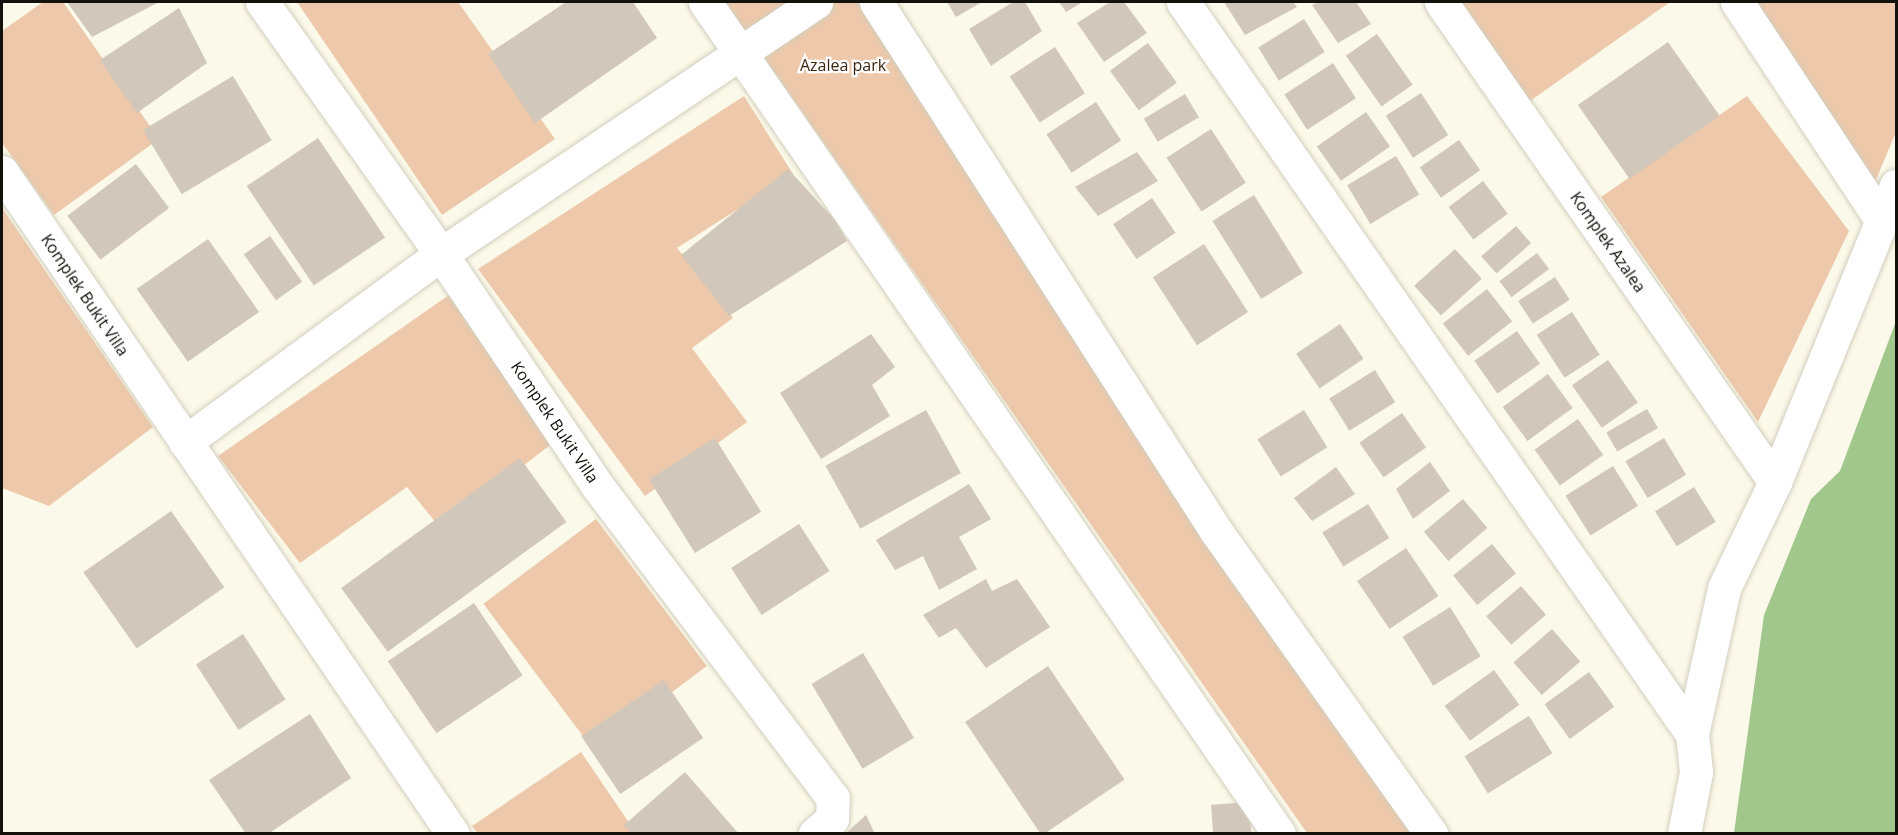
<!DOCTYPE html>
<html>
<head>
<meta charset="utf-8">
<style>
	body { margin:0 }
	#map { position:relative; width:1898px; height:835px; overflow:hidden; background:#fbf9e9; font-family:"Open Sans",sans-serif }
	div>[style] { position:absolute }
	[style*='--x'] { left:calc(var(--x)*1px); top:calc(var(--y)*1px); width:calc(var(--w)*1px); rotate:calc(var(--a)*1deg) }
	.green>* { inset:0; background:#edc8aa; transform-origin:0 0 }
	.water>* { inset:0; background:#a1c78d }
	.building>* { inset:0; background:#d1c8bb; transform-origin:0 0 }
	.roads { filter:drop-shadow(0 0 2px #d1cebf) drop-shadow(0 0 2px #d1cebf) }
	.minor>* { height:33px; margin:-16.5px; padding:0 16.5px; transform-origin:16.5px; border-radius:16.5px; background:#fff }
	span { translate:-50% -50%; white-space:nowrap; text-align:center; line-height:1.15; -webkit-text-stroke:4.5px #fff; paint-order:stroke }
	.park-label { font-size:16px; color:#3d2611 }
	.street-label { font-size:16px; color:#12110c }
	.frame { position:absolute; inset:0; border:3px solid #12110c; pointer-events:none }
</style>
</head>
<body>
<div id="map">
	<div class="green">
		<div style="clip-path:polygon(43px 2px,63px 2px,159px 139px,54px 215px,2px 143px,2px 31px)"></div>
		<div style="clip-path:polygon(297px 2px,458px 2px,555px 139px,442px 215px)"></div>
		<div style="clip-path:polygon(725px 2px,877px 2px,1437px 833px,1307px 833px)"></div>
		<div style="clip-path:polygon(1459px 2px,1670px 2px,1530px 101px)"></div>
		<div style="clip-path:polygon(1734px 2px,1896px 2px,1896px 132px,1870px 194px)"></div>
		<div style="clip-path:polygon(744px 96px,793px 174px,677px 248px,733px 318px,692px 348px,747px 422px,645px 496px,478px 269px)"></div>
		<div style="clip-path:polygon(1747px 96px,1849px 231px,1758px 422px,1601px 197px)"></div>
		<div style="clip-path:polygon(2px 208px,153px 427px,49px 506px,2px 488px)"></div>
		<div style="clip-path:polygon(449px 295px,554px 442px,441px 529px,407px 487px,300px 563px,218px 456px)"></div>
		<div style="left:596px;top:519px;width:184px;height:141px;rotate:53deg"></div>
		<div style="clip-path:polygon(581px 752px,636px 833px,478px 834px,472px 826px)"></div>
	</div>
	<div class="water">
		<div style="clip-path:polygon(1896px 321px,1896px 833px,1734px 833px,1764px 615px,1811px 499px,1840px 471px)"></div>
	</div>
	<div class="building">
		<div style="clip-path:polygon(67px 2px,159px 2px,92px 37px)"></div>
		<div style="clip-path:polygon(566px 2px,633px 2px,657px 38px,535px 123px,488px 54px)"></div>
		<div style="clip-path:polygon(947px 2px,982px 2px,956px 17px)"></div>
		<div style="clip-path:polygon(1013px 2px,1025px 2px,1042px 31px,991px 66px,969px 29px)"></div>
		<div style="clip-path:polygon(1059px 2px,1083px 2px,1066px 12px)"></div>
		<div style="clip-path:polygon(1110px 2px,1124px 2px,1147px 33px,1104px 62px,1077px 23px)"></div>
		<div style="clip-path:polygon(1224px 2px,1293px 2px,1297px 7px,1245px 35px)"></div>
		<div style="clip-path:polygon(1319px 2px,1356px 2px,1371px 24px,1338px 43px,1312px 5px)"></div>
		<div style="clip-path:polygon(179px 8px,207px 63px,137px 113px,100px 60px)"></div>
		<div style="left:1304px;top:19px;width:39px;height:54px;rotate:58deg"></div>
		<div style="left:1377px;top:34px;width:62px;height:38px;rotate:55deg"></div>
		<div style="left:1668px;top:42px;width:90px;height:110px;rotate:55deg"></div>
		<div style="left:1148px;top:43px;width:49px;height:47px;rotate:54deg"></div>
		<div style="left:1055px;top:47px;width:55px;height:54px;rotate:57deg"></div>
		<div style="left:1333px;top:63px;width:42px;height:58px;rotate:57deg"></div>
		<div style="left:233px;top:76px;width:75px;height:105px;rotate:59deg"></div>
		<div style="left:1421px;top:93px;width:50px;height:42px;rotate:57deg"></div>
		<div style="left:1185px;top:94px;width:27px;height:48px;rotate:59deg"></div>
		<div style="left:1096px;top:102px;width:46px;height:59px;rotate:57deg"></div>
		<div style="left:1366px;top:112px;width:42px;height:60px;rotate:55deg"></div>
		<div style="left:1211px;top:129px;width:64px;height:53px;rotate:57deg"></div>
		<div style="left:318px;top:138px;width:120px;height:86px;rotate:56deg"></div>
		<div style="left:1459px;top:140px;width:37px;height:48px;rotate:55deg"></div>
		<div style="clip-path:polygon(1137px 152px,1158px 181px,1098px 216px,1075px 187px)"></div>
		<div style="left:1396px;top:156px;width:45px;height:57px;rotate:59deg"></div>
		<div style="left:136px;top:164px;width:55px;height:86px;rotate:53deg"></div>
		<div style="clip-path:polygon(788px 169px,836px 221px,847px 241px,729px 316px,681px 255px)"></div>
		<div style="left:1483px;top:181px;width:41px;height:43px;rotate:53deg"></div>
		<div style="left:1254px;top:195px;width:92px;height:49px;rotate:58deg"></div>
		<div style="left:1152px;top:198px;width:42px;height:47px;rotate:56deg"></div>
		<div style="left:1516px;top:226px;width:23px;height:46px;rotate:49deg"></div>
		<div style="left:270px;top:236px;width:56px;height:32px;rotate:55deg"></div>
		<div style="left:208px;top:239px;width:89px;height:87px;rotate:55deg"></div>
		<div style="left:1204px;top:244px;width:81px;height:61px;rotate:57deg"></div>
		<div style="left:1455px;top:249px;width:40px;height:55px;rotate:48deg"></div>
		<div style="left:1537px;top:253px;width:20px;height:47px;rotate:53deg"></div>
		<div style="left:1555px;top:277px;width:27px;height:44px;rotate:57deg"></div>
		<div style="left:1487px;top:289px;width:41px;height:56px;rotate:52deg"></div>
		<div style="left:1572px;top:312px;width:51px;height:42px;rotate:57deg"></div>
		<div style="left:1340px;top:324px;width:42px;height:53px;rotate:56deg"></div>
		<div style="left:1517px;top:331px;width:40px;height:52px;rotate:55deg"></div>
		<div style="clip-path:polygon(871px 334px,895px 367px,872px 385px,890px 416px,821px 459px,780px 393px)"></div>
		<div style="left:1608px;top:360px;width:52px;height:44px;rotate:55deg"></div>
		<div style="left:1375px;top:370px;width:38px;height:54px;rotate:58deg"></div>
		<div style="left:1548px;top:374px;width:42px;height:56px;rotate:54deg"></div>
		<div style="left:1647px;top:409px;width:22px;height:47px;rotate:60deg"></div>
		<div style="left:926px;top:410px;width:72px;height:115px;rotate:61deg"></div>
		<div style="left:1304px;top:410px;width:44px;height:55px;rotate:58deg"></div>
		<div style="left:1402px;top:413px;width:42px;height:52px;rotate:55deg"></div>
		<div style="left:1578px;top:419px;width:44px;height:53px;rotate:55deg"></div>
		<div style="left:715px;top:438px;width:87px;height:78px;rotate:58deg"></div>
		<div style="left:1664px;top:438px;width:43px;height:45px;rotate:59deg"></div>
		<div style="left:520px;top:458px;width:79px;height:221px;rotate:54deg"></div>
		<div style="clip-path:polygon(1430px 462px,1450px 491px,1413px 519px,1396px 489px)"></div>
		<div style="left:1613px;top:466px;width:47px;height:56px;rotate:58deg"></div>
		<div style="clip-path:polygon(1336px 467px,1355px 494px,1312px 521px,1294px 498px)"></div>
		<div style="clip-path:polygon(969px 484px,991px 519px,959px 537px,977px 569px,939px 590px,923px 556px,895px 570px,876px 540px)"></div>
		<div style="left:1694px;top:487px;width:41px;height:46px;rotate:58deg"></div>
		<div style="left:1463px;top:499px;width:38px;height:51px;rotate:50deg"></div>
		<div style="left:1368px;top:504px;width:40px;height:54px;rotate:58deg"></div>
		<div style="left:171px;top:511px;width:93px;height:107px;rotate:55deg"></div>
		<div style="left:799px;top:524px;width:56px;height:81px;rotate:57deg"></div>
		<div style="left:1492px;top:544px;width:38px;height:50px;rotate:51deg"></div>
		<div style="left:1406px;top:548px;width:58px;height:59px;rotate:56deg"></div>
		<div style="clip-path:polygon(986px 579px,992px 591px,1017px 579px,1050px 627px,986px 668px,956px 628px,939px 638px,923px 615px)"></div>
		<div style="left:1521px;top:586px;width:38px;height:46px;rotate:49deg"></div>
		<div style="left:474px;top:603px;width:87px;height:104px;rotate:56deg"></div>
		<div style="left:1450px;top:607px;width:58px;height:56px;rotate:58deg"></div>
		<div style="left:1552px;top:629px;width:43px;height:51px;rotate:49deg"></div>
		<div style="left:243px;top:634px;width:78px;height:56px;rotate:57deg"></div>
		<div style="left:863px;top:653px;width:99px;height:60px;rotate:59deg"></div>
		<div style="left:1048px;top:666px;width:137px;height:100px;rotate:56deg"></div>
		<div style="left:1494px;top:670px;width:43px;height:61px;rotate:54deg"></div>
		<div style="left:1589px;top:672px;width:43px;height:55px;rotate:54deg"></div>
		<div style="left:664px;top:680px;width:70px;height:100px;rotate:56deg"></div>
		<div style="clip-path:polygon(310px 714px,351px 778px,268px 834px,246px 834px,209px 780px)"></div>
		<div style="left:1529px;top:716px;width:44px;height:76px;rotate:58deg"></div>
		<div style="clip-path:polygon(685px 772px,739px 834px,632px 834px,624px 825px)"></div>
		<div style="left:1249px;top:802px;width:32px;height:38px;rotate:86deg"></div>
		<div style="clip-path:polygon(866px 815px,875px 834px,845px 834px)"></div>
	</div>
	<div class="roads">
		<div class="minor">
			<div style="--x:262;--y:2;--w:309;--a:54.6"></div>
			<div style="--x:441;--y:254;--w:277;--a:56"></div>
			<div style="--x:596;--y:484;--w:393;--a:53"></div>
			<div style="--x:833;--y:798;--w:21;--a:93"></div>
			<div style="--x:832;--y:819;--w:23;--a:139"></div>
			<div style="--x:705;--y:2;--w:1011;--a:55.4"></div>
			<div style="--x:876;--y:2;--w:629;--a:57.27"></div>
			<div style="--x:1216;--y:531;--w:372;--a:54.6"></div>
			<div style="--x:1183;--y:2;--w:892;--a:55.19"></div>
			<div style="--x:1441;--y:2;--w:585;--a:55.17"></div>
			<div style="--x:1737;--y:2;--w:263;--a:56.5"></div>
			<div style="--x:2;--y:172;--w:801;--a:55.73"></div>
			<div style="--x:185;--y:442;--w:318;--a:-36.3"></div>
			<div style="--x:441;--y:254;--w:452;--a:-33.9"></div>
			<div style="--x:1684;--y:834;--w:63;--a:-79"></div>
			<div style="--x:1696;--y:772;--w:38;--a:-96"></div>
			<div style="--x:1692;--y:734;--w:149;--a:-77.6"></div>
			<div style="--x:1724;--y:588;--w:118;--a:-64.3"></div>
			<div style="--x:1775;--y:482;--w:320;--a:-67.8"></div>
		</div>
	</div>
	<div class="park-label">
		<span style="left:843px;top:65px">Azalea park</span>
	</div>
	<div class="street-label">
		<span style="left:1608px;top:242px;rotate:55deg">Komplek Azalea</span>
		<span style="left:85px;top:295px;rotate:56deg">Komplek Bukit Villa</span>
		<span style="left:555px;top:422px;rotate:56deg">Komplek Bukit Villa</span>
	</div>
	<div class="frame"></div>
</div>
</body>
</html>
